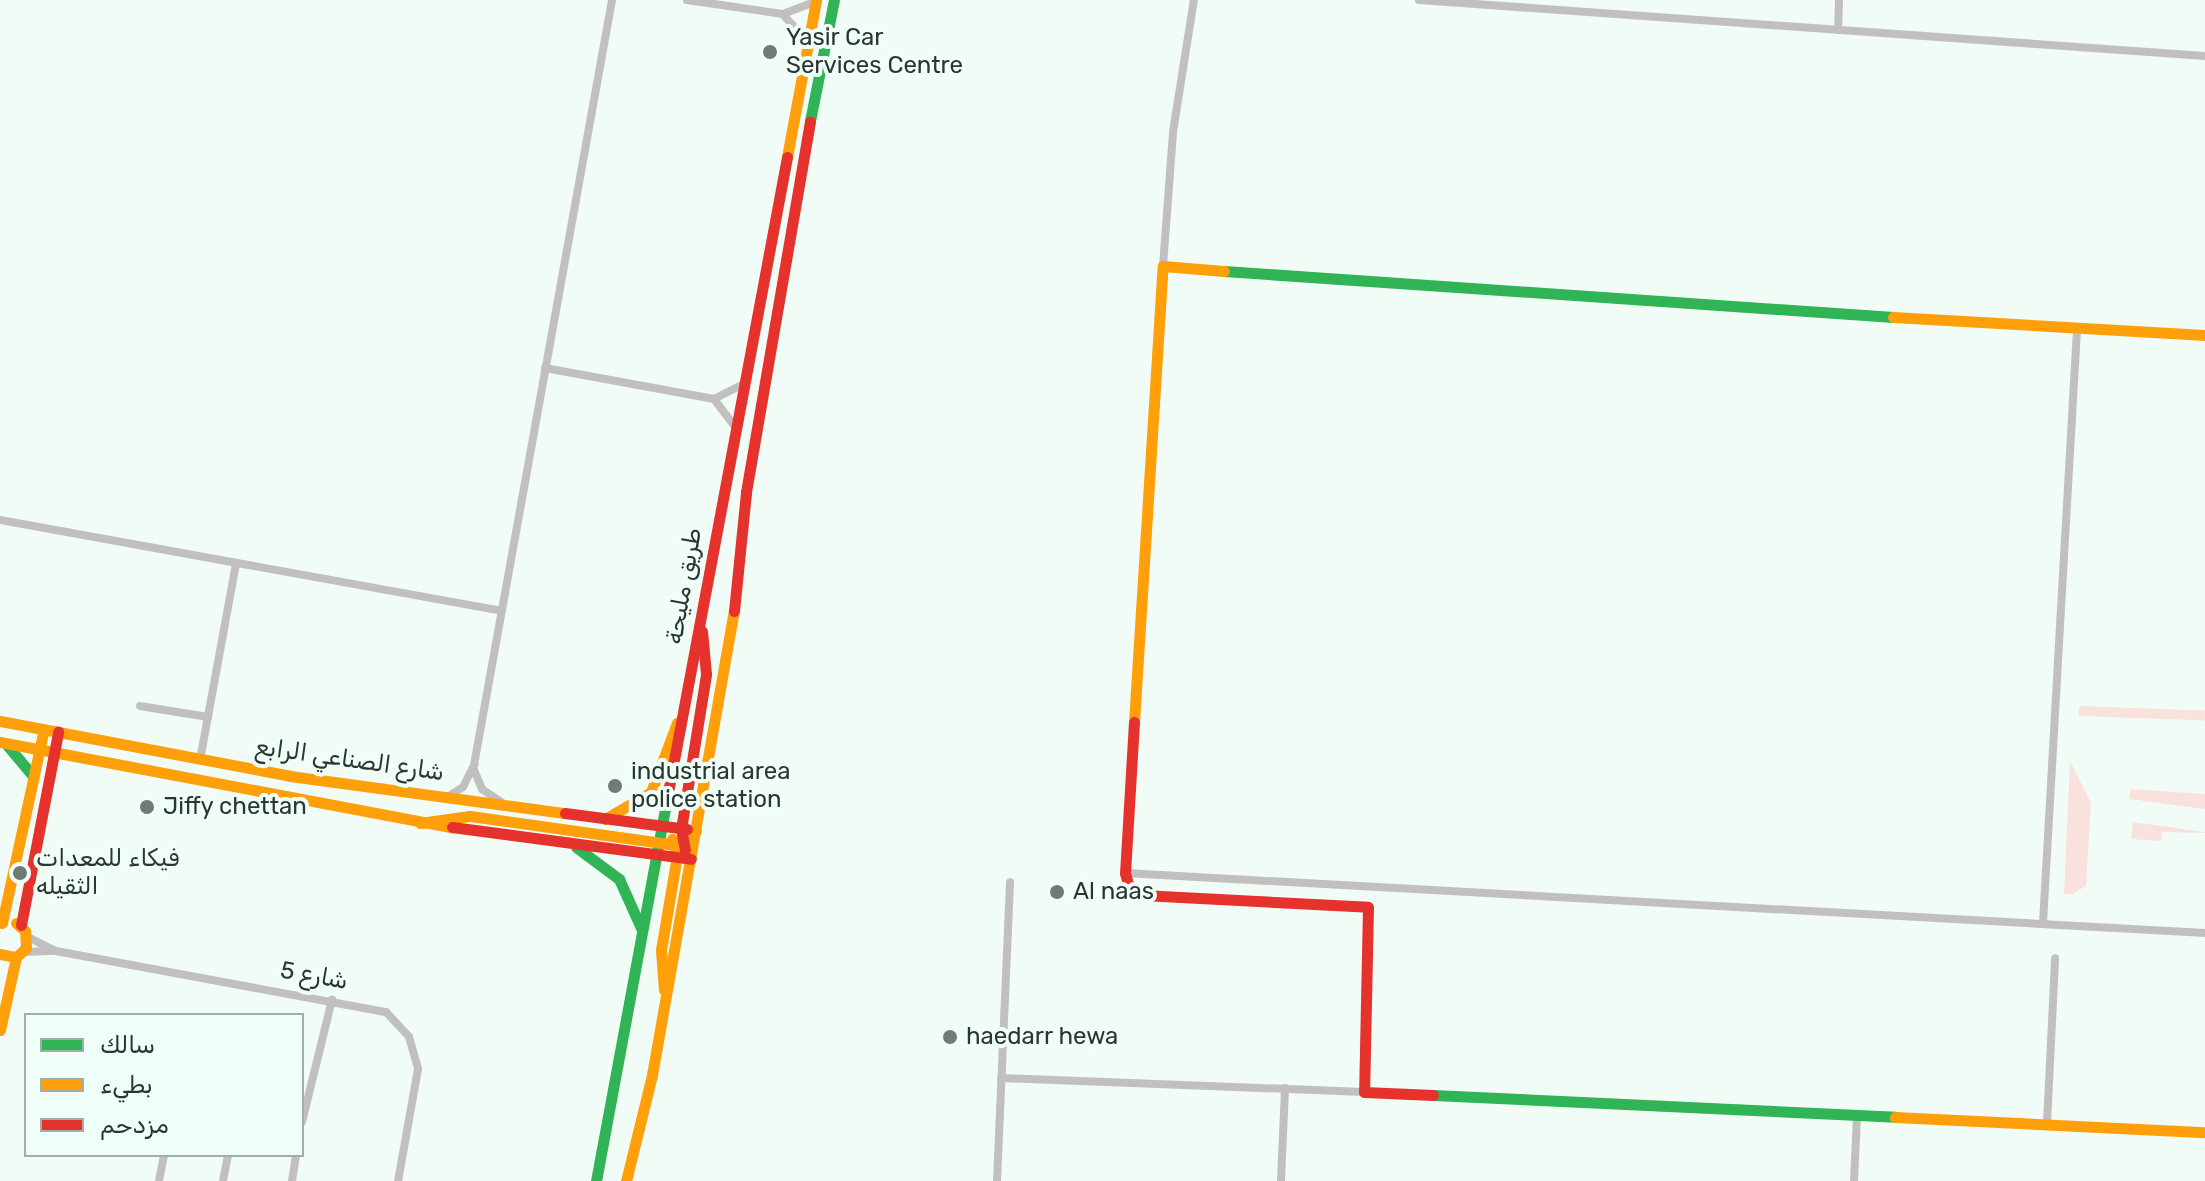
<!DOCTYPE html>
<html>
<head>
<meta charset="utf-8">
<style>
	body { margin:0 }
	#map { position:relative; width:2205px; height:1181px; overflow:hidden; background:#f2fcf7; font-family:Rubik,"Noto Naskh Arabic",sans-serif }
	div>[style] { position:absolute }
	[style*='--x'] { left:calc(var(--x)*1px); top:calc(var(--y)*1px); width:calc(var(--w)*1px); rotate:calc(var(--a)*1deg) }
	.green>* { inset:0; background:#f9e2dd; transform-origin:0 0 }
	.street>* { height:8px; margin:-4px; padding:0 4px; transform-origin:4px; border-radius:4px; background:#c2c0bf }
	.fast>* { height:11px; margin:-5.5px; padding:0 5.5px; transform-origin:5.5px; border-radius:5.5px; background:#30b455 }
	.slow>* { height:11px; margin:-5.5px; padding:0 5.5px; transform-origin:5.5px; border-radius:5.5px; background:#ff9f0a }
	.jam>* { height:11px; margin:-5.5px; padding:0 5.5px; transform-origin:5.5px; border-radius:5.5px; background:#e5322d }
	.dots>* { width:22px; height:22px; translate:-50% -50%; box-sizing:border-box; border:4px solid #effff8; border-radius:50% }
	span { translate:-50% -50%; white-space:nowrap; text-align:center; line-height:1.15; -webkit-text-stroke:8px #effff8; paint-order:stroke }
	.poi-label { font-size:24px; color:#2b3531 }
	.left { translate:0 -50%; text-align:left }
	.street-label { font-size:24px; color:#2b3531 }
	.legend { position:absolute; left:24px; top:1013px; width:280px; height:144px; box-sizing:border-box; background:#effff8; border:2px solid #a1aea8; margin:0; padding:10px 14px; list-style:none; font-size:24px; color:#2b3531 }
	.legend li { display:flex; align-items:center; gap:16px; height:40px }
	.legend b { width:40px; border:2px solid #a1aea8 }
</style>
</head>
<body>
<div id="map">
	<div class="green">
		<div style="left:2079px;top:706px;width:126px;height:10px;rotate:2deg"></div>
		<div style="clip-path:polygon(2070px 761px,2091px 803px,2086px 886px,2072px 894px,2064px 894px)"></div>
		<div style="clip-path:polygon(2131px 789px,2205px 794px,2205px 809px,2129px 799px)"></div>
		<div style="clip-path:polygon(2133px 822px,2205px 832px,2205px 833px,2162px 832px,2161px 841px,2131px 839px)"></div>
	</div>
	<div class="street">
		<div style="--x:687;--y:0;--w:97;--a:8.3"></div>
		<div style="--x:783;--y:14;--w:33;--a:-21"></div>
		<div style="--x:1419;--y:0;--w:788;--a:4.08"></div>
		<div style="--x:783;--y:15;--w:37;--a:46"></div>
		<div style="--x:1838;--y:30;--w:30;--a:-88"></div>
		<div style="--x:1163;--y:266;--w:134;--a:-85.7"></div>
		<div style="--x:1173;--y:132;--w:134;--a:-81"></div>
		<div style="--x:545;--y:368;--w:172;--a:10.4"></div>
		<div style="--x:714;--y:399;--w:33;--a:-27"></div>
		<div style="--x:714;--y:399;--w:35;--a:53"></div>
		<div style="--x:0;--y:520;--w:510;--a:10.27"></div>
		<div style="--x:140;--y:706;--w:69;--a:9.2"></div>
		<div style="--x:200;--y:760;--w:200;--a:-79.6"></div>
		<div style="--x:474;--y:770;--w:21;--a:67"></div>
		<div style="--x:482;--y:789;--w:25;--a:34"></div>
		<div style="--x:449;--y:796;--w:17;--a:-33"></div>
		<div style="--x:463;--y:787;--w:25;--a:-63"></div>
		<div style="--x:474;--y:765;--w:777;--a:-79.77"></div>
		<div style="--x:1125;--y:873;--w:1082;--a:3.18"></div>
		<div style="--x:2043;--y:923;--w:595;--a:-86.72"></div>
		<div style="--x:28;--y:937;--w:30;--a:27"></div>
		<div style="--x:23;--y:952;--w:33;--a:-2"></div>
		<div style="--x:56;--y:951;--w:336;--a:10.5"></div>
		<div style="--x:386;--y:1012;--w:34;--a:47"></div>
		<div style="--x:409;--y:1037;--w:33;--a:74"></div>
		<div style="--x:418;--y:1069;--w:114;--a:100.1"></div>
		<div style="--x:1001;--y:1078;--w:363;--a:2.2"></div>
		<div style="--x:302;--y:1122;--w:126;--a:-76.2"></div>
		<div style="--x:2047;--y:1124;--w:166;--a:-87.2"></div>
		<div style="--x:159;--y:1181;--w:26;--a:-79"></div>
		<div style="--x:223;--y:1181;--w:26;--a:-79"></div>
		<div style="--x:292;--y:1181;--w:26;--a:-81"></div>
		<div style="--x:997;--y:1181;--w:299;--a:-87.5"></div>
		<div style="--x:1281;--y:1181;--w:93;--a:-87.5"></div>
		<div style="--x:1854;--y:1181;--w:67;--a:-87.4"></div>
	</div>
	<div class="fast">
		<div style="--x:810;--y:121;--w:123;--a:-78.8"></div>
		<div style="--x:1224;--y:271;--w:671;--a:3.93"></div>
		<div style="--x:7;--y:745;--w:40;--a:50"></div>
		<div style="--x:576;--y:847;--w:54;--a:36.7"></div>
		<div style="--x:619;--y:879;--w:54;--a:65.8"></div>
		<div style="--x:1433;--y:1095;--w:463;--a:2.7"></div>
		<div style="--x:596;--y:1181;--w:401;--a:-79.5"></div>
	</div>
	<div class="slow">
		<div style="--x:787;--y:157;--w:160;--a:-79.5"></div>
		<div style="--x:1893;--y:317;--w:313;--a:3.3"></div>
		<div style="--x:0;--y:721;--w:295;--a:10.7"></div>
		<div style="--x:290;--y:776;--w:277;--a:7.7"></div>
		<div style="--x:1134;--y:722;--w:457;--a:-86.4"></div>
		<div style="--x:1163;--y:266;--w:61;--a:4.7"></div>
		<div style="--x:0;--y:742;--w:460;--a:10.7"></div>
		<div style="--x:605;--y:819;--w:53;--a:-30.4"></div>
		<div style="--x:651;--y:792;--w:74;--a:-69.4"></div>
		<div style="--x:420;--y:823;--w:50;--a:-8"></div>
		<div style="--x:470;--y:816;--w:201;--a:8"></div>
		<div style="--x:669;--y:844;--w:19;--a:-12"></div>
		<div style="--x:688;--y:840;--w:12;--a:-48"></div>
		<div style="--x:2;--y:923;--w:198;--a:-77.8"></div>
		<div style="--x:0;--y:954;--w:16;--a:11"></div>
		<div style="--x:16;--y:957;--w:13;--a:-42"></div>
		<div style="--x:26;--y:948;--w:17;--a:-93"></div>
		<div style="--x:25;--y:931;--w:12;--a:-138"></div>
		<div style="--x:664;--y:990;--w:40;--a:-94.3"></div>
		<div style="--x:661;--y:950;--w:96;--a:-80.4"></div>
		<div style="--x:677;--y:855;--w:17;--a:-107"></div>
		<div style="--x:0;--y:1030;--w:75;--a:-77.6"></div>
		<div style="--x:1895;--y:1117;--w:310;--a:2.8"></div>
		<div style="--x:626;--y:1181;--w:109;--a:-76.2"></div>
		<div style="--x:652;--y:1075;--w:471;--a:-80"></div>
	</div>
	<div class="jam">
		<div style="--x:734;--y:611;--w:120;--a:-84.2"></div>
		<div style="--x:746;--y:492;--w:376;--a:-80.2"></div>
		<div style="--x:1134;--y:722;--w:151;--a:93.4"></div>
		<div style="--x:1125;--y:873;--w:15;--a:74"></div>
		<div style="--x:1129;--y:887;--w:15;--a:32"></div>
		<div style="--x:1142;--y:895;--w:226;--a:3"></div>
		<div style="--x:1368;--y:907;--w:185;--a:91.2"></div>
		<div style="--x:1364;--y:1092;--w:69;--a:2.5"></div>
		<div style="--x:669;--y:787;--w:641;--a:-79.39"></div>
		<div style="--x:565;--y:813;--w:123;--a:7.5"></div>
		<div style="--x:452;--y:827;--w:241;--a:7.6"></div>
		<div style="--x:685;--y:850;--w:21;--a:-101"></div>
		<div style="--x:681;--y:829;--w:157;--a:-80.8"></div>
		<div style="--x:706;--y:674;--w:43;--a:-95.3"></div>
		<div style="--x:21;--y:925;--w:197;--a:-79.1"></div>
	</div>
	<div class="dots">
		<div style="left:770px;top:52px;background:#717b76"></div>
		<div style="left:615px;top:786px;background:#717b76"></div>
		<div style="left:147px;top:807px;background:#717b76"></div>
		<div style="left:20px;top:873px;background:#717b76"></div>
		<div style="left:1057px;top:892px;background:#717b76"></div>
		<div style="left:950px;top:1037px;background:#717b76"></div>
	</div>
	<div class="poi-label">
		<span class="left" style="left:786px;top:52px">Yasir Car<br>Services Centre</span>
		<span class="left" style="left:631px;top:786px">industrial area<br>police station</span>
		<span class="left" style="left:163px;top:807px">Jiffy chettan</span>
		<span class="left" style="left:36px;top:873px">فيكاء للمعدات<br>الثقيله</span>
		<span class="left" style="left:1073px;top:892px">Al naas</span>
		<span class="left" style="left:966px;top:1037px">haedarr hewa</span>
	</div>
	<div class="street-label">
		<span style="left:684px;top:586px;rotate:-80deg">طريق مليحة</span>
		<span style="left:350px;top:760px;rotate:8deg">شارع الصناعي الرابع</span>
		<span style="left:314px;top:976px;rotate:10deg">شارع 5</span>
	</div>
	<ul class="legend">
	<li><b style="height:10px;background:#30b455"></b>سالك</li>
	<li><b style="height:10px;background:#ff9f0a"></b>بطيء</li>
	<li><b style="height:10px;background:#e5322d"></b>مزدحم</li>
	</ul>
</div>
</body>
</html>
